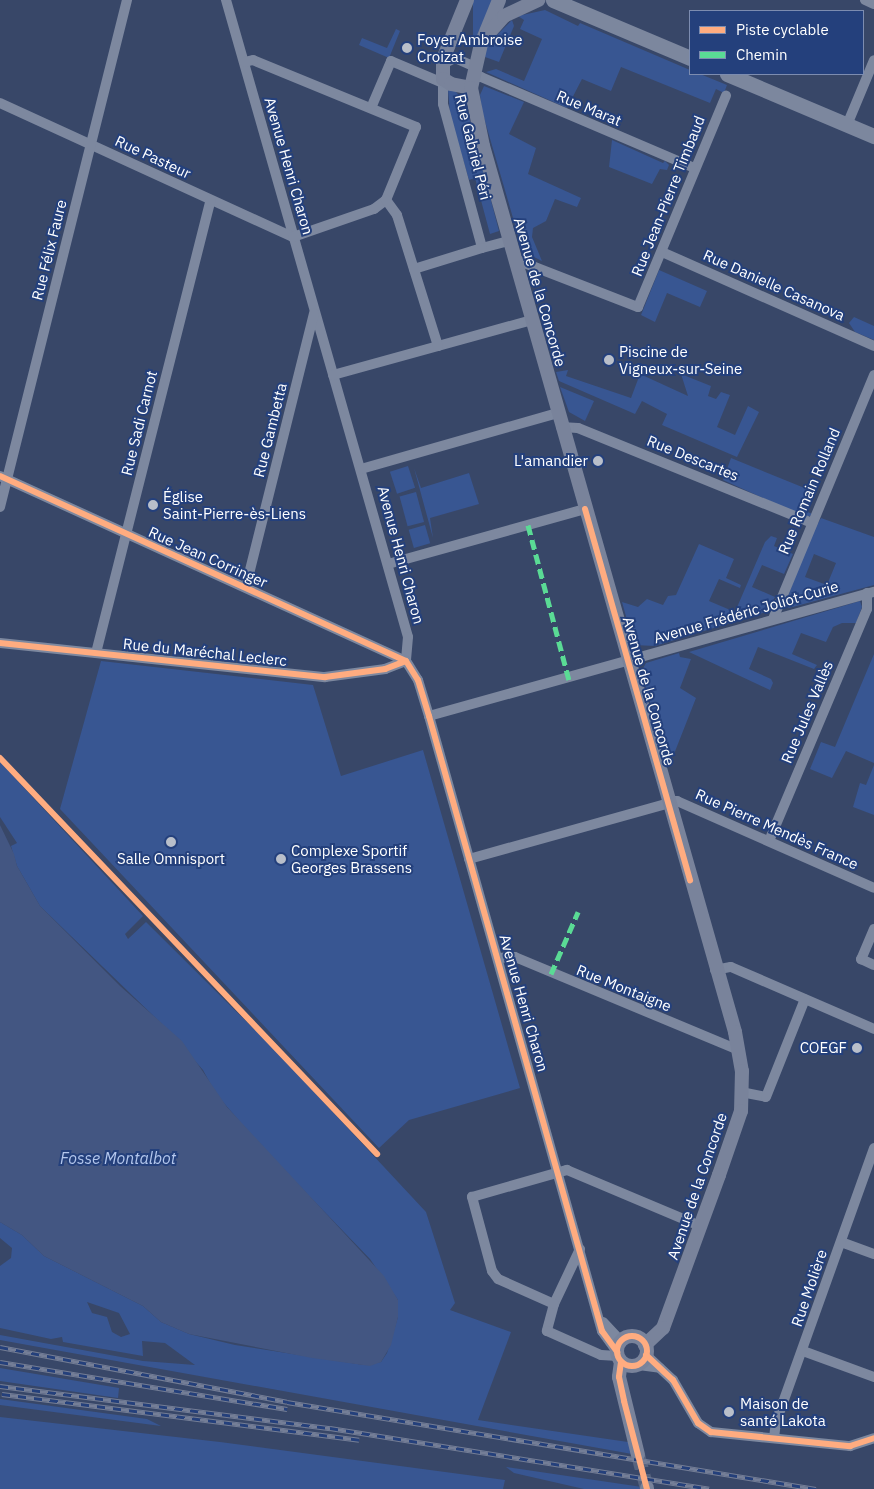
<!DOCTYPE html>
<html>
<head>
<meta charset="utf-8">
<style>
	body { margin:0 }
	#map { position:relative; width:874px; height:1489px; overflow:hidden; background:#384768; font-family:"IBM Plex Sans",sans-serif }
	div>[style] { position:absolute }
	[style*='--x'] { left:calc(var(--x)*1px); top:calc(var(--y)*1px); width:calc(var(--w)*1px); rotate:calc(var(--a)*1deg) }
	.green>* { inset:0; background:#385692; transform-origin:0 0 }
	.water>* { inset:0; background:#435682 }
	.secondary-tunnel>* { height:14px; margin-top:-7px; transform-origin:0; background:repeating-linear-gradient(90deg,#56637f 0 14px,transparent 0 21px) }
	.street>* { height:10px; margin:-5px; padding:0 5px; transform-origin:5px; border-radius:5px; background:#7d889f }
	.secondary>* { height:14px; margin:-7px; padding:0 7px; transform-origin:7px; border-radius:7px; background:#79839b }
	.secondary>.ring { margin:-7px; padding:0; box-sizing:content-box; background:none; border:14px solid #79839b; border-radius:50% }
	.primary>* { height:15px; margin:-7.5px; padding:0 7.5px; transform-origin:7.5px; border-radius:7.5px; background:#7c879e }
	.rail>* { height:4.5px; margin-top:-2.25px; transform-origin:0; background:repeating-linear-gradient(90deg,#24407c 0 8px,#747e97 0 16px); box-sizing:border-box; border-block:1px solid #747e97 }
	.quiet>* { height:5px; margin-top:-2.5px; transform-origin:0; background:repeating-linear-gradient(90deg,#5adb95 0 10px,transparent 0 15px) }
	.cycleway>* { height:6px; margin:-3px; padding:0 3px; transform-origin:3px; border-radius:3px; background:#ffac80 }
	.cycleway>.ring { margin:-3px; padding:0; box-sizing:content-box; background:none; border:6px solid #ffac80; border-radius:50% }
	.dots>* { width:14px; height:14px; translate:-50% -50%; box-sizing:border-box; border:2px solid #24407c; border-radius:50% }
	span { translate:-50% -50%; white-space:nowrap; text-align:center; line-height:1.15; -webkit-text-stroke:4px #24407c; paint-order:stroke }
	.poi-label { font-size:15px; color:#fff }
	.left { translate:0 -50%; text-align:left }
	.right { translate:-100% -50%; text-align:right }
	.street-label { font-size:15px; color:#fff }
	.water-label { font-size:16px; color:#b4c7ed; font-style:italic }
	.legend { position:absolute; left:689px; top:10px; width:175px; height:65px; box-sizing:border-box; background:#24407c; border:1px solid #7c8cb0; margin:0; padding:6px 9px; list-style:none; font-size:15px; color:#fff }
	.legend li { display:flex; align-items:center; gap:10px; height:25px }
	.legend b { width:25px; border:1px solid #7c8cb0 }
</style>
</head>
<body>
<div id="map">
	<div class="green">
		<div style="left:473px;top:0;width:19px;height:57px"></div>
		<div style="clip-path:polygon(545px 10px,578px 26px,580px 23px,690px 70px,690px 74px,700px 74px,727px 85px,724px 93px,716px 89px,710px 103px,621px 67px,611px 91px,582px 79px,567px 108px,486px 72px,496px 69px,524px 81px,542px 39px,520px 29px,524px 20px,518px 16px)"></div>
		<div style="clip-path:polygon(512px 20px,514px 26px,499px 62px,485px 57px,493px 39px)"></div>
		<div style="clip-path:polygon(396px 29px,400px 31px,389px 58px,359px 45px,362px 38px,387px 48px)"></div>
		<div style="clip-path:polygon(484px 86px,524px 102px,509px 134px,536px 148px,528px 174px,581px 198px,577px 207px,555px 199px,546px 221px,533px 228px,532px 237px,542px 261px,530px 255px,520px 242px,482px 111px,480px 95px)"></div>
		<div style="clip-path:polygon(452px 88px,465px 101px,499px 231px,490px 234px,475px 178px,469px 180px,450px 115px,448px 89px)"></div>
		<div style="clip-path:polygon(612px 140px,663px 163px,665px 161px,669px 165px,667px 170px,660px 169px,652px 184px,609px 167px)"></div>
		<div style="clip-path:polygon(659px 270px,707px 291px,700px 307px,667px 293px,655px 322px,641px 315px)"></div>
		<div style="clip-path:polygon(854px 317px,874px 326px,874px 340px,855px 332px,849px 323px)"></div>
		<div style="clip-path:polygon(568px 370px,566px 376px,631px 398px,640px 374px,688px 396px,681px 374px,711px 386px,708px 396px,716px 399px,721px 392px,730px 395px,717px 427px,735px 435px,748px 406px,759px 412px,737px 457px,662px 425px,667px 414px,642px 401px,635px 414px,559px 381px,556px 372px)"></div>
		<div style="clip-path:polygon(560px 387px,594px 401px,585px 421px,569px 412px)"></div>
		<div style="clip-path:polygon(731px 458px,812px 491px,804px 510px,812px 514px,810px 516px,805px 517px,723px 480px)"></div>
		<div style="left:408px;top:466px;width:23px;height:19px;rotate:72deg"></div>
		<div style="clip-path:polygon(414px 468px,421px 488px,469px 473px,479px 504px,430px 518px,433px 538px)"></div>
		<div style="left:416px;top:492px;width:31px;height:17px;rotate:75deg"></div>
		<div style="clip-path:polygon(evenodd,821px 518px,874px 537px,874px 585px,789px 608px,785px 604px,809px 539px,821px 518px,814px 554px,836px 563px,827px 585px,805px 577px,814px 554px)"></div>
		<div style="left:425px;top:525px;width:19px;height:17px;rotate:74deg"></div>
		<div style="clip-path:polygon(771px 536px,777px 538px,774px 546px,793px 554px,784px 574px,762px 565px,752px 587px,775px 597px,766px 612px,655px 646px,634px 645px,622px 602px,638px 607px,647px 599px,663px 605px,668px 596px,676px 595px,699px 544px,734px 559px,726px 578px,741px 585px,740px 588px,719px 579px,709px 601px,735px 612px,765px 542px)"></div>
		<div style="clip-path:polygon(860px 601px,862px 607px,856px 623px,842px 623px,833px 627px,826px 642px,801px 633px,792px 654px,817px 665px,814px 669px,758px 647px,749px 669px,771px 679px,773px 683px,770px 690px,689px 652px)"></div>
		<div style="clip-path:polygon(679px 653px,680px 657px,691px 659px,680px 688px,696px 698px,674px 754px,664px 748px,641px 672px,646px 663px)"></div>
		<div style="clip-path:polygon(874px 654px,874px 763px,846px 751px,832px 778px,810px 769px,821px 742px,835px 747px)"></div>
		<div style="clip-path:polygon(101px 661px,313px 685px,341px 776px,423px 750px,520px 1088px,409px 1120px,379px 1148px,60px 809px)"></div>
		<div style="clip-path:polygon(evenodd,0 762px,143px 916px,125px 934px,128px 939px,146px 922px,274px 1049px,426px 1212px,455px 1303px,450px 1310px,511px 1332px,478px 1420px,628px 1442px,632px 1454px,0 1340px,0 1335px,143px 1361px,195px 1365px,165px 1343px,142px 1341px,143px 1356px,63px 1342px,62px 1337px,51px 1339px,0 1328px,0 1266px,11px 1258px,12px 1248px,0 1238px,0 1222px,22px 1235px,44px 1256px,143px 1306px,161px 1322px,189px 1334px,235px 1345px,364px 1365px,381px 1362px,387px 1353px,398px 1317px,398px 1300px,370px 1259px,261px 1146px,216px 1094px,203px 1070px,166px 1028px,40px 906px,17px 866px,11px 846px,17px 843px,0 817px,0 762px,87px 1302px,119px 1313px,130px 1334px,121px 1337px,112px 1332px,107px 1317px,92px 1313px,87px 1302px)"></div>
		<div style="clip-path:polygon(874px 765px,874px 815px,853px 807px,860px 783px,866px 785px)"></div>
		<div style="clip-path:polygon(0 1368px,119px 1388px,118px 1398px,0 1381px)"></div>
		<div style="clip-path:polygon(0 1399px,147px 1419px,161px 1426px,0 1405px)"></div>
		<div style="clip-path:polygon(0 1417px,220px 1442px,505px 1480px,503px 1489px,0 1489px)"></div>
		<div style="clip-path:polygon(506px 1467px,642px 1487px,642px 1489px,584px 1489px,514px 1473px)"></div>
	</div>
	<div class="water">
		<div style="clip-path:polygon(0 825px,14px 854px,17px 866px,40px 906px,120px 986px,182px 1041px,227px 1107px,384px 1276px,398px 1300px,398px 1317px,391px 1345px,381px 1362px,370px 1366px,312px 1358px,189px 1334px,161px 1322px,143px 1306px,44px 1256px,22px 1235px,0 1222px)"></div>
	</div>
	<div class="secondary-tunnel">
		<div style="--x:638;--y:1455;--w:34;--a:75"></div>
	</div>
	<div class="street">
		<div style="--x:226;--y:0;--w:662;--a:74.05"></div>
		<div style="--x:408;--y:637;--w:24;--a:95"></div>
		<div style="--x:406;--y:661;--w:22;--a:58"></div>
		<div style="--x:418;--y:680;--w:38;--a:73"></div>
		<div style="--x:429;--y:716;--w:639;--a:74.29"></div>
		<div style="--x:602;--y:1331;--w:26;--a:54"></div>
		<div style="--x:865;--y:0;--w:10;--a:24"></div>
		<div style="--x:443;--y:64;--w:13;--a:-27"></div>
		<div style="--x:455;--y:58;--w:22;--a:24"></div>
		<div style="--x:473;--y:77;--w:8;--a:0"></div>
		<div style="--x:481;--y:77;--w:232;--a:23.1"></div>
		<div style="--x:443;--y:79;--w:25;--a:90"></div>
		<div style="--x:443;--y:104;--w:149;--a:74.8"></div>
		<div style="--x:482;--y:248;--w:28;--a:-15"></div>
		<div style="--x:0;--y:103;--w:322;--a:24.6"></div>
		<div style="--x:293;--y:237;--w:86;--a:-19.1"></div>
		<div style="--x:374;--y:209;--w:15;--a:-37"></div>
		<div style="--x:386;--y:200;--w:79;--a:-67.7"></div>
		<div style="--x:416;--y:127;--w:176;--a:-157.7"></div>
		<div style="--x:253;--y:60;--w:9;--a:167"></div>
		<div style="--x:371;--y:108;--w:51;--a:-66.9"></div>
		<div style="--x:391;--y:61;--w:56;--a:22.9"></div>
		<div style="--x:847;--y:125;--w:70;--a:-67.4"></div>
		<div style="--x:662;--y:252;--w:232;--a:23.9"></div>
		<div style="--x:514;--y:259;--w:133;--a:21.2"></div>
		<div style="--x:638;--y:307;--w:229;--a:-67.4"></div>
		<div style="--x:414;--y:269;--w:71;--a:-17.2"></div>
		<div style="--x:438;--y:346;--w:98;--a:-15.5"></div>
		<div style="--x:333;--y:375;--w:109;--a:-15.4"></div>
		<div style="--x:438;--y:346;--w:137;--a:-107.4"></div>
		<div style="--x:397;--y:215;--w:19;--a:-126"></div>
		<div style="--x:561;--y:427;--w:17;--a:3"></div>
		<div style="--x:578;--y:428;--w:253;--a:22.1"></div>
		<div style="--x:361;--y:469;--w:205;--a:-15.9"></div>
		<div style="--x:0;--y:476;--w:446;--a:24.5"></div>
		<div style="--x:0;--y:507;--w:523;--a:-75.94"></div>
		<div style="--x:388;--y:564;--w:205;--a:-15.6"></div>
		<div style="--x:246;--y:586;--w:281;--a:-76"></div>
		<div style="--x:773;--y:619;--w:264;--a:-67.5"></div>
		<div style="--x:0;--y:643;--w:327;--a:6"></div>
		<div style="--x:325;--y:677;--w:61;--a:-7.6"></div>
		<div style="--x:385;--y:669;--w:22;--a:-21"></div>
		<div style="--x:96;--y:653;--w:467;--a:-75.8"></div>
		<div style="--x:429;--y:716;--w:462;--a:-15.6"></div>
		<div style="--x:769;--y:841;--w:252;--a:-67.1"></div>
		<div style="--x:867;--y:609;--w:16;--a:-90"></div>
		<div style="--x:469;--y:859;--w:216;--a:-15.6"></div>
		<div style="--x:677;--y:801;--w:215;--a:23.8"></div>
		<div style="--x:874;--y:929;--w:33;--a:113"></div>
		<div style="--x:861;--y:959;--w:14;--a:25"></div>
		<div style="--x:498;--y:958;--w:17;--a:-3"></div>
		<div style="--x:515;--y:957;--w:242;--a:22.6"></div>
		<div style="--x:715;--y:970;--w:16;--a:-11"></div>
		<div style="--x:731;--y:967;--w:156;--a:23.4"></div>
		<div style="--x:741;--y:1092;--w:25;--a:11"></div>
		<div style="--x:766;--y:1097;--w:105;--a:-68.3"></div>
		<div style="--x:841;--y:1242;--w:35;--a:20"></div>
		<div style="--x:580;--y:1249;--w:61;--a:115.3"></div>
		<div style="--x:554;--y:1304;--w:28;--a:105"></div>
		<div style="--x:547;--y:1331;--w:59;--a:24"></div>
		<div style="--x:601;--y:1355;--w:17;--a:3"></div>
		<div style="--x:554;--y:1304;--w:61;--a:-155.9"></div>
		<div style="--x:498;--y:1279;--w:10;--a:-127"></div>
		<div style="--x:492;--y:1271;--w:77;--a:-105.1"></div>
		<div style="--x:472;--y:1197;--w:99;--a:-15.9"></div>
		<div style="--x:567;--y:1170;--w:144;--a:22.8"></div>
		<div style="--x:603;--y:1322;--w:26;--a:47"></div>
		<div style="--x:803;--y:1351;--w:76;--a:20.1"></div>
		<div style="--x:646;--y:1355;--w:37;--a:43"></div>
		<div style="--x:673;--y:1380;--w:50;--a:59.8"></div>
		<div style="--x:698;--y:1423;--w:16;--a:35"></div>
		<div style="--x:711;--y:1432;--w:140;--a:5.8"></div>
		<div style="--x:850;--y:1446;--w:25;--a:-18"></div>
		<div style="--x:639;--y:1365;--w:21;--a:8"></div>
		<div style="--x:774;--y:1438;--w:16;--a:-83"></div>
		<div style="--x:776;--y:1422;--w:291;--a:-70.3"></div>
	</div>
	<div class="secondary">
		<div style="--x:467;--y:0;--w:64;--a:112.1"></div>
		<div style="--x:443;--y:59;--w:20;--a:90"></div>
		<div style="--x:443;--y:79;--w:9;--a:32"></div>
		<div style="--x:451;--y:84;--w:20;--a:11"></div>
		<div style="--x:499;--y:0;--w:48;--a:112.2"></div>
		<div style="--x:481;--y:44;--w:45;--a:102.8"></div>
		<div style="--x:471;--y:88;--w:59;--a:78.3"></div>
		<div style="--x:483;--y:146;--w:921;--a:74.12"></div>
		<div style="--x:735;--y:1032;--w:40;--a:80"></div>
		<div style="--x:742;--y:1071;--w:40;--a:91.4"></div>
		<div style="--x:741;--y:1111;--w:68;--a:109"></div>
		<div style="--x:719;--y:1175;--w:163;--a:110.1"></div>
		<div style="--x:663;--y:1328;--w:25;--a:137"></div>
		<div style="--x:488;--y:34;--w:24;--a:-48"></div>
		<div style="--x:504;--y:16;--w:38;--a:-25"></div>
		<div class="ring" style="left:617px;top:1336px;width:16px;height:16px"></div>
		<div style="--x:621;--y:1362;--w:15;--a:98"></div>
		<div style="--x:619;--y:1377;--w:80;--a:76.3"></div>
		<div style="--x:647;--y:1488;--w:1;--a:90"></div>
	</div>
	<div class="primary">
		<div style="--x:553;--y:0;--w:149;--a:22.9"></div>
		<div style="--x:727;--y:74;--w:160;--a:22.9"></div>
	</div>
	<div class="rail">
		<div style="--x:0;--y:1347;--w:292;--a:10.8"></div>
		<div style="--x:287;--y:1402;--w:536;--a:9.34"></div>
		<div style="--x:0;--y:1362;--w:291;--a:9.3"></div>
		<div style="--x:0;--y:1386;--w:333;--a:7.3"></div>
		<div style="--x:330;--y:1428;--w:384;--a:9.1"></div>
		<div style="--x:2;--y:1394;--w:360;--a:7.3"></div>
	</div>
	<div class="quiet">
		<div style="--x:528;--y:525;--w:160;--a:75.2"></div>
		<div style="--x:551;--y:974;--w:68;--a:-66.5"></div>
	</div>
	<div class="cycleway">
		<div style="--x:0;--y:476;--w:446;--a:24.5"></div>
		<div style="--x:585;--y:509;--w:386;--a:74.2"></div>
		<div style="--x:0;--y:643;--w:327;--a:6"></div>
		<div style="--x:325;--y:677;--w:61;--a:-7.6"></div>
		<div style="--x:385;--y:669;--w:22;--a:-21"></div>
		<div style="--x:406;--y:661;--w:22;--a:58"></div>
		<div style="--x:418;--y:680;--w:38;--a:73"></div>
		<div style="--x:429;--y:716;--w:639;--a:74.29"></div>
		<div style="--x:602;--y:1331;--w:26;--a:54"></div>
		<div style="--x:0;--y:758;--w:547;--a:46.41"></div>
		<div class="ring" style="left:617px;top:1336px;width:24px;height:24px"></div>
		<div style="--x:646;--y:1355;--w:37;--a:43"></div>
		<div style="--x:673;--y:1380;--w:50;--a:59.8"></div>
		<div style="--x:698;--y:1423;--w:16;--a:35"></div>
		<div style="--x:711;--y:1432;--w:140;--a:5.8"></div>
		<div style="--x:850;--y:1446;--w:25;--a:-18"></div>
		<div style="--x:621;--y:1362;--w:15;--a:98"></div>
		<div style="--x:619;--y:1377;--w:25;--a:78"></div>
		<div style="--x:624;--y:1401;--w:91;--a:75.4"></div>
	</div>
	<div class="dots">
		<div style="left:407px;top:48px;background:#b9bfca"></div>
		<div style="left:609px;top:360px;background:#b9bfca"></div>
		<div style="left:598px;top:461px;background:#b9bfca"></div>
		<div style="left:153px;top:505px;background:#b9bfca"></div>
		<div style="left:171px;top:842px;background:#b9bfca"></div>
		<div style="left:281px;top:859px;background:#b9bfca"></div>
		<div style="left:857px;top:1048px;background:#b9bfca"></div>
		<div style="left:729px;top:1412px;background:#b9bfca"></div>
	</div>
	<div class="poi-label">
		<span class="left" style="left:417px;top:48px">Foyer Ambroise<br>Croizat</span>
		<span class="left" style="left:619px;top:360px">Piscine de<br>Vigneux-sur-Seine</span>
		<span class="right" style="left:588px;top:461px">L'amandier</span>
		<span class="left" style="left:163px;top:505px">Église<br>Saint-Pierre-ès-Liens</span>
		<span class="left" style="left:291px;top:859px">Complexe Sportif<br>Georges Brassens</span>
		<span style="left:171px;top:859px">Salle Omnisport</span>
		<span class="right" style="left:847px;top:1048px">COEGF</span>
		<span class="left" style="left:740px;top:1412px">Maison de<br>santé Lakota</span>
	</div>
	<div class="street-label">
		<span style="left:589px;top:108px;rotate:23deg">Rue Marat</span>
		<span style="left:473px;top:147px;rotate:76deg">Rue Gabriel Péri</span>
		<span style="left:153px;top:157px;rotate:25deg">Rue Pasteur</span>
		<span style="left:289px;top:166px;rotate:74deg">Avenue Henri Charon</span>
		<span style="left:668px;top:196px;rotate:-68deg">Rue Jean-Pierre Timbaud</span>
		<span style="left:49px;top:250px;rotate:-76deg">Rue Félix Faure</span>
		<span style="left:774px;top:285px;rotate:24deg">Rue Danielle Casanova</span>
		<span style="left:540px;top:292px;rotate:74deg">Avenue de la Concorde</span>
		<span style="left:139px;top:423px;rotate:-76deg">Rue Sadi Carnot</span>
		<span style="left:270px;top:430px;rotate:-76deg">Rue Gambetta</span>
		<span style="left:693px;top:458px;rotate:22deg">Rue Descartes</span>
		<span style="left:809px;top:491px;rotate:-67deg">Rue Romain Rolland</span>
		<span style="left:401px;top:555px;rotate:75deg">Avenue Henri Charon</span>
		<span style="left:208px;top:557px;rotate:24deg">Rue Jean Corringer</span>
		<span style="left:746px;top:612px;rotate:-16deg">Avenue Frédéric Joliot-Curie</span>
		<span style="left:205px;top:652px;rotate:6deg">Rue du Maréchal Leclerc</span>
		<span style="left:649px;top:691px;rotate:74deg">Avenue de la Concorde</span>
		<span style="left:807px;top:712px;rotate:-67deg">Rue Jules Vallès</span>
		<span style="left:777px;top:829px;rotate:24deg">Rue Pierre Mendès France</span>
		<span style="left:624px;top:988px;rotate:22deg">Rue Montaigne</span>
		<span style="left:524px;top:1003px;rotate:74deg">Avenue Henri Charon</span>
		<span style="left:697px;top:1186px;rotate:-71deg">Avenue de la Concorde</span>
		<span style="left:809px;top:1288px;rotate:-71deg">Rue Molière</span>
	</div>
	<div class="water-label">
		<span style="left:118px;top:1158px">Fosse Montalbot</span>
	</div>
	<ul class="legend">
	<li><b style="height:6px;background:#ffac80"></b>Piste cyclable</li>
	<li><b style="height:6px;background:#5adb95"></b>Chemin</li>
	</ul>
</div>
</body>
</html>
